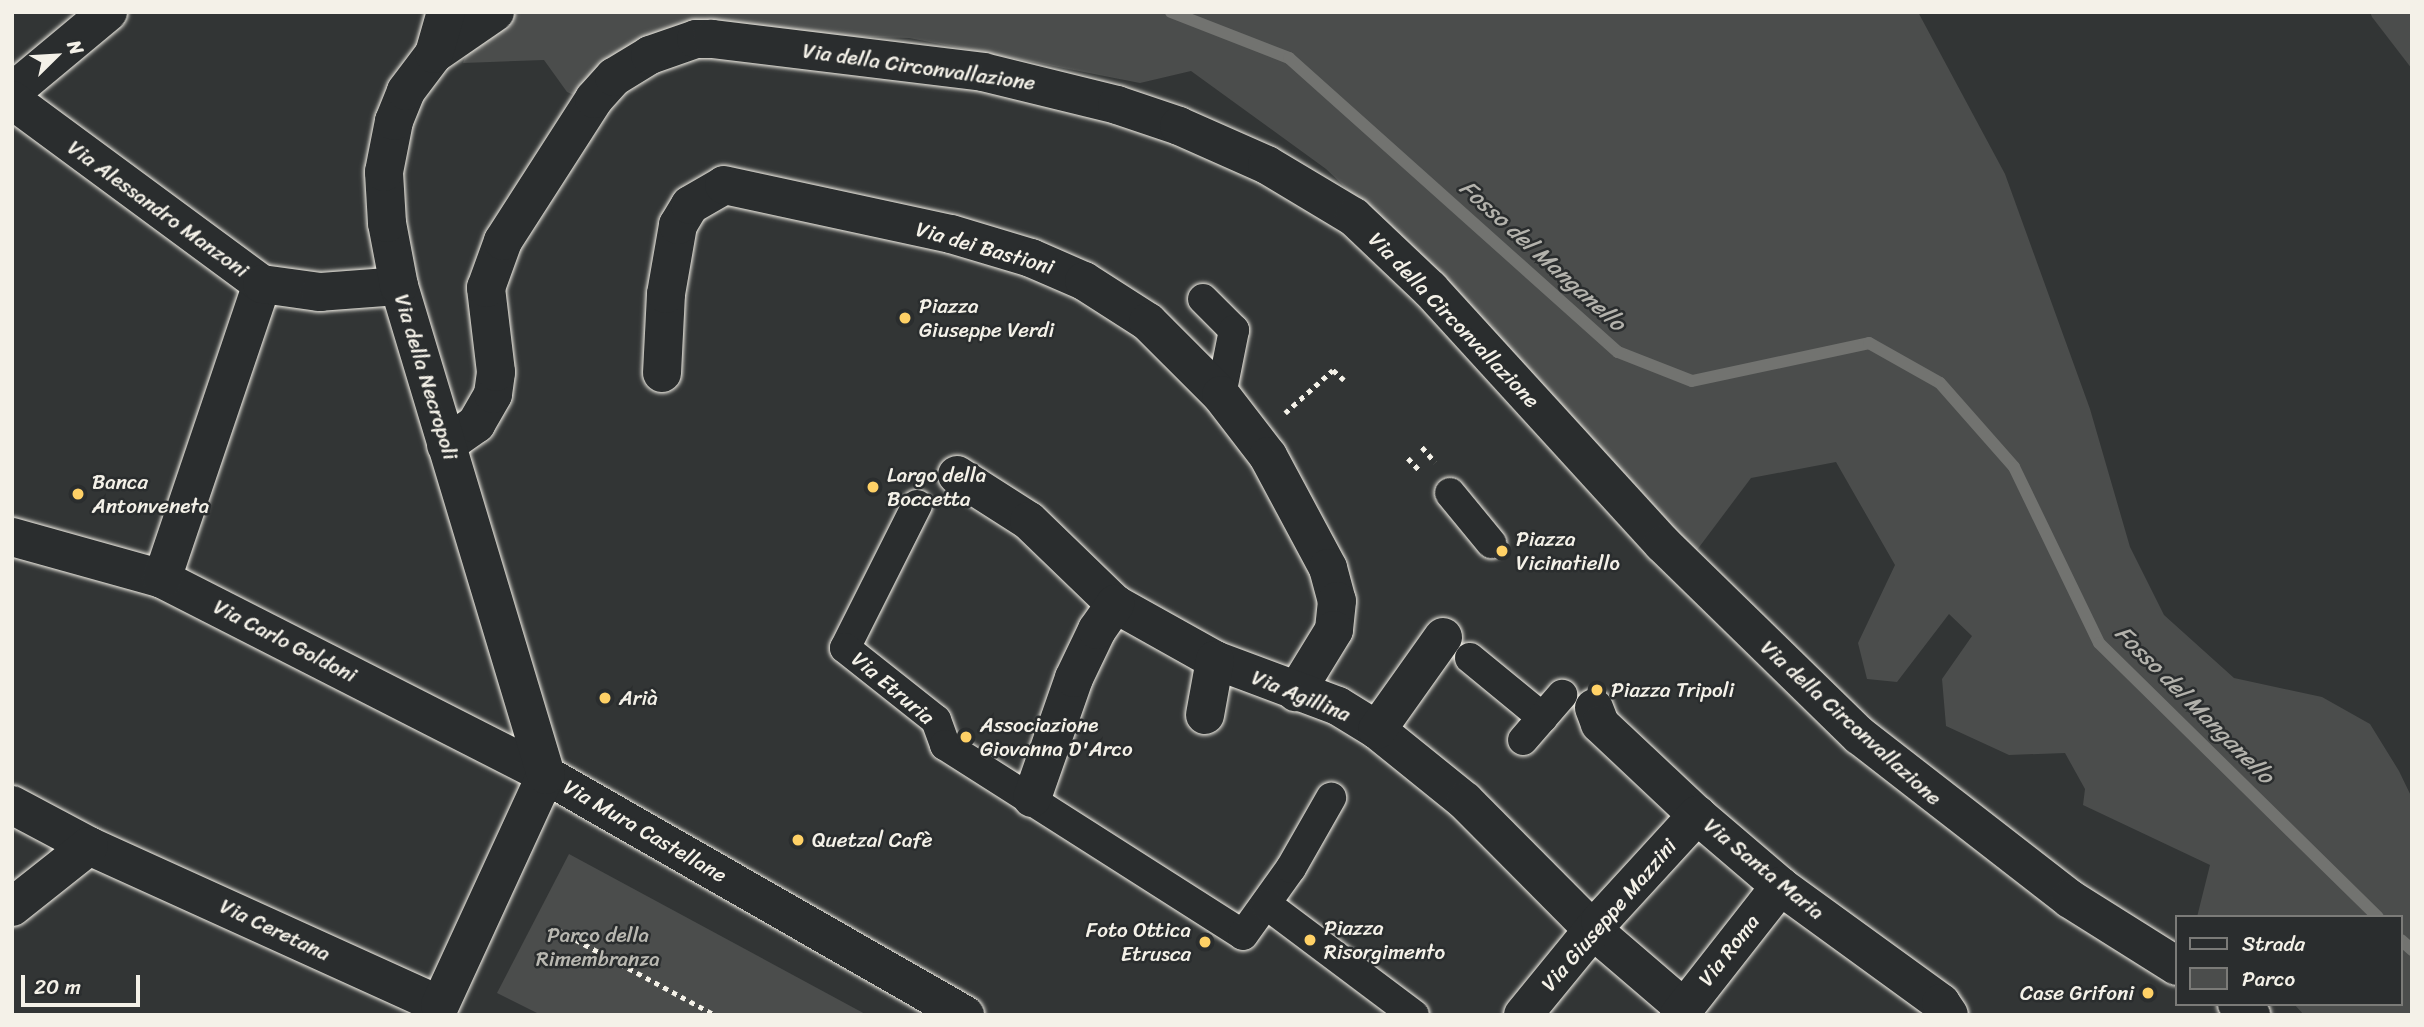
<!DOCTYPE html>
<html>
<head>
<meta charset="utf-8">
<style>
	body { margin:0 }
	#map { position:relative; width:2424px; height:1027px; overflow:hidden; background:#323535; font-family:Sriracha,sans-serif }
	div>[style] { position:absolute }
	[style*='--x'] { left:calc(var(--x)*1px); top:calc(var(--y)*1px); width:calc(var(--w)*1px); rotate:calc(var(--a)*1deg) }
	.green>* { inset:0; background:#4b4d4c }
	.stream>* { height:12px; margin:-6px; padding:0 6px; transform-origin:6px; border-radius:6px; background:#727370 }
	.path>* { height:4.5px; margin-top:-2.25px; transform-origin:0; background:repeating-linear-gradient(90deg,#f4f1e8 0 5px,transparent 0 10px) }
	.roads { filter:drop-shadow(0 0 2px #f4f1e8) drop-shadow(0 0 2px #f4f1e8) }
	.pedestrian>* { height:30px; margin:-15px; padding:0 15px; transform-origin:15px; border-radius:15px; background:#2a2d2e }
	.minor>* { height:38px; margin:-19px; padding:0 19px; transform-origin:19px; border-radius:19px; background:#2a2d2e }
	.tertiary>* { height:38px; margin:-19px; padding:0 19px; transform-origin:19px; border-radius:19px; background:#2a2d2e }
	.dots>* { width:19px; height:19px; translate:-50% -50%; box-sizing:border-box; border:4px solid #2a2d2e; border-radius:50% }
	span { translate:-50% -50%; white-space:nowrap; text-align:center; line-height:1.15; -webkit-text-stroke:5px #2a2d2e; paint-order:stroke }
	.street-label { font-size:21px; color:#f4f1e8 }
	.poi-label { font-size:21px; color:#f4f1e8 }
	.left { translate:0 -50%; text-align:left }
	.right { translate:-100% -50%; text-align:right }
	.park-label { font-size:21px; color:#b9b8b1 }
	.water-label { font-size:23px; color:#b3b2ac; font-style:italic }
	.frame { position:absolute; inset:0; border:14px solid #f4f1e8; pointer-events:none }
	.legend { position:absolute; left:2175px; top:915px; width:228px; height:91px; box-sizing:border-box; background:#2a2d2e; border:2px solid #7b7b78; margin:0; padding:9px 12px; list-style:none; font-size:21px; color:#f4f1e8 }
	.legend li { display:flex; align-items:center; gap:14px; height:35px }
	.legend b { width:35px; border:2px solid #7b7b78 }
	.north { position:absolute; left:21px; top:21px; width:70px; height:70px; -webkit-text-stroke:5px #2a2d2e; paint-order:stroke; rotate:66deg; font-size:19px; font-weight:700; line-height:28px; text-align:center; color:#f4f1e8 }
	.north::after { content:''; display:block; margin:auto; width:24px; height:32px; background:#f4f1e8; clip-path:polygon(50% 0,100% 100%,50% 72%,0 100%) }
	.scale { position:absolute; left:21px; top:975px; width:119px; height:32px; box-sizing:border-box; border:4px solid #f4f1e8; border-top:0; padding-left:9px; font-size:21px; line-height:24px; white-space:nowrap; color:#f4f1e8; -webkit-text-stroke:5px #2a2d2e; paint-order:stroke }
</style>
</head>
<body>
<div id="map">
	<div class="green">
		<div style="clip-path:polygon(483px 12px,1918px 12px,2005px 174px,2090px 409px,2130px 547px,2164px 615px,2234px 678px,2322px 697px,2370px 724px,2399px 771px,2412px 798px,2412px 1015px,2304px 1015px,2294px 1004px,2401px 1004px,2401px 917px,2197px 917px,2210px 865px,2083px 805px,2085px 789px,2065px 753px,2009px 755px,1946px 726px,1942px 679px,1972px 636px,1949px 614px,1897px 682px,1867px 679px,1858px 643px,1895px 565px,1836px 462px,1751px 478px,1691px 558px,1437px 275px,1326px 169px,1191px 71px,1140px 83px,909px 38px,755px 34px,644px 47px,596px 105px,567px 92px,544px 60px,463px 63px)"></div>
		<div style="clip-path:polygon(2370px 12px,2412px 12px,2412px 69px,2372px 17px)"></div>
		<div style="clip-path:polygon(569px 854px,867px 1015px,541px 1015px,497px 993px)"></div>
	</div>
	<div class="stream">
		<div style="--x:1171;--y:12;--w:127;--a:21.3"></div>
		<div style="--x:1289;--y:58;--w:441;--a:41.8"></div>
		<div style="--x:1618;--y:352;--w:79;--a:21.4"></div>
		<div style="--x:1692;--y:381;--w:181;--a:-12.1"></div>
		<div style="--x:1869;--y:343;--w:81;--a:29.4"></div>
		<div style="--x:1940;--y:383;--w:112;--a:48.6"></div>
		<div style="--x:2014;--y:467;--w:195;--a:64.2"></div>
		<div style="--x:2099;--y:643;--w:391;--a:44.5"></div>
		<div style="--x:2401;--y:940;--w:15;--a:42"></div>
	</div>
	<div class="path">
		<div style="--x:1285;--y:413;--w:64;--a:-41.9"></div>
		<div style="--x:1333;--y:370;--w:15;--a:42"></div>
		<div style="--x:1422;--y:447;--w:20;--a:49"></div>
		<div style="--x:1408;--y:458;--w:19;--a:47"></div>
		<div style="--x:558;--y:930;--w:179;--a:28.4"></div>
	</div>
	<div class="roads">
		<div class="pedestrian">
			<div style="--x:1203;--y:299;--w:44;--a:45"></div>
			<div style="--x:1234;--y:330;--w:66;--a:101.3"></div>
			<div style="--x:1450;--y:493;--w:65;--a:50.6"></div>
			<div style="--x:917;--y:505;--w:160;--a:116.7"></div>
			<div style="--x:845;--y:648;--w:116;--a:38.4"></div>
			<div style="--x:936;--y:720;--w:27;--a:70"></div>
			<div style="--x:945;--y:745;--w:353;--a:32.5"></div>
			<div style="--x:1243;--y:935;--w:82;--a:-54.4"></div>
			<div style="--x:1291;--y:868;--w:81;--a:-60.3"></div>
			<div style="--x:1470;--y:658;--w:94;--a:39.4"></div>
			<div style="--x:1523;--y:740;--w:60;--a:-49.1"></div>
			<div style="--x:1266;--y:904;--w:185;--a:36.9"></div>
		</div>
		<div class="minor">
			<div style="--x:434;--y:54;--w:74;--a:-34.5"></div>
			<div style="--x:12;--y:92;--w:125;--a:-39.8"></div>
			<div style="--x:662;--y:373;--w:79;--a:-87.1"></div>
			<div style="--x:666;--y:294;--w:70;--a:-80.1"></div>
			<div style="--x:678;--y:225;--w:23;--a:-59"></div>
			<div style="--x:690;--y:205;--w:39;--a:-30"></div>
			<div style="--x:724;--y:185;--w:232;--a:12.2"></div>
			<div style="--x:951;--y:234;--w:84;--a:16.7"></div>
			<div style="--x:1031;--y:258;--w:58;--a:23.5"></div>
			<div style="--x:1084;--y:281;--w:76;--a:32.6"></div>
			<div style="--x:1148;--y:322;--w:103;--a:45"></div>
			<div style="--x:1221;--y:395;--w:77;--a:52.4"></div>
			<div style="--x:1268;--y:456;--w:127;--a:61.8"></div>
			<div style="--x:1328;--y:568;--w:34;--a:75"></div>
			<div style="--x:1337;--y:601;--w:29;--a:96"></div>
			<div style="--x:1334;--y:630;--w:73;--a:121.5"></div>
			<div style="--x:446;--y:445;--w:37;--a:-35"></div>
			<div style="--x:476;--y:424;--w:34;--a:-60"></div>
			<div style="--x:493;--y:394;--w:22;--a:-82"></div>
			<div style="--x:496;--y:372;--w:85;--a:-96.8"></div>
			<div style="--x:486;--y:288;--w:50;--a:-70.1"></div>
			<div style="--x:503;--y:241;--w:169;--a:-57.3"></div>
			<div style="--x:594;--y:99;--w:30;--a:-48"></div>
			<div style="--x:614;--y:77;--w:42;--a:-31.4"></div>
			<div style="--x:650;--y:55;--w:49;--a:-19.2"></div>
			<div style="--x:696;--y:39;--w:16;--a:0"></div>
			<div style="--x:712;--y:39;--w:273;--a:6.9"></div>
			<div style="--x:983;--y:72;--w:138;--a:13.8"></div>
			<div style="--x:1117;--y:105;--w:65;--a:18.7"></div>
			<div style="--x:1179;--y:126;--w:96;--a:23.9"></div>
			<div style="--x:1267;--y:165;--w:101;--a:30.9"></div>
			<div style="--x:1354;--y:217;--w:105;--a:43.5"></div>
			<div style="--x:1430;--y:289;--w:345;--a:47.6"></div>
			<div style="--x:1663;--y:544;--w:275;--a:44.3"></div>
			<div style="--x:1860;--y:736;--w:266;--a:37.8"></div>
			<div style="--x:2070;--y:899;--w:126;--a:32.1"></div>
			<div style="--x:957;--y:475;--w:85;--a:32.6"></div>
			<div style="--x:1029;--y:521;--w:120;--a:44"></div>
			<div style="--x:1115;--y:604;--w:115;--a:29.2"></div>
			<div style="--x:1215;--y:660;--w:131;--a:20.5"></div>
			<div style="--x:1338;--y:706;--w:46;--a:31.6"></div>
			<div style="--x:1377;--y:730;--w:113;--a:38.9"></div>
			<div style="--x:1465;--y:801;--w:182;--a:45.2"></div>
			<div style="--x:1593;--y:930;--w:120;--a:40.6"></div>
			<div style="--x:12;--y:537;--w:156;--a:15.6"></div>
			<div style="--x:162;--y:579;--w:431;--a:27"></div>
			<div style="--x:546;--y:775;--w:483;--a:29.8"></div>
			<div style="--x:162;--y:579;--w:311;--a:-71.3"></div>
			<div style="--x:1594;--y:708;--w:17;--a:69"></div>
			<div style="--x:1600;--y:724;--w:133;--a:43.2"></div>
			<div style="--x:1697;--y:815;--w:109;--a:40.5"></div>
			<div style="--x:1780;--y:886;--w:199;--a:36"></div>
			<div style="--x:1941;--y:1003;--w:14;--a:56"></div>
			<div style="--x:1205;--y:715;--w:56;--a:-79.7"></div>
			<div style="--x:1377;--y:730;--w:114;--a:-54.6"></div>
			<div style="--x:1032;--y:798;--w:127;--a:-70.7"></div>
			<div style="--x:1074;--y:678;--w:53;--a:-64.4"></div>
			<div style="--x:1097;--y:630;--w:32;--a:-55"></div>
			<div style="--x:2237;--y:1004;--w:18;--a:38"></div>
			<div style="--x:1523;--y:1015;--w:122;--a:-50.7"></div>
			<div style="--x:1600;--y:921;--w:144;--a:-47.5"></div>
			<div style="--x:1679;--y:1015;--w:164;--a:-51.9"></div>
		</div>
		<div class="tertiary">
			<div style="--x:12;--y:100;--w:310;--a:36.4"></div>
			<div style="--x:262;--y:284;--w:59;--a:7.9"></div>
			<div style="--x:320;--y:292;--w:79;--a:-4.3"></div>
			<div style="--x:12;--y:805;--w:87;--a:28"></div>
			<div style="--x:89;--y:846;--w:385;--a:24.4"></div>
			<div style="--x:440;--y:1005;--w:253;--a:-65.3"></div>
			<div style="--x:546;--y:775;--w:511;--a:-106.73"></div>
			<div style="--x:399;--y:286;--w:64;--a:-100.8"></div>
			<div style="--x:387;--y:223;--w:51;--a:-93.4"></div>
			<div style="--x:384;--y:172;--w:52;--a:-78.9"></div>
			<div style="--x:394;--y:121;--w:32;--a:-68"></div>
			<div style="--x:406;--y:91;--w:46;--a:-52.9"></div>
			<div style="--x:434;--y:54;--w:44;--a:-74.1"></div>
			<div style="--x:12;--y:907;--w:98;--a:-38.4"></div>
		</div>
	</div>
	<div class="dots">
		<div style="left:905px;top:318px;background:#ffd166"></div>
		<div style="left:873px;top:487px;background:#ffd166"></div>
		<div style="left:78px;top:494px;background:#ffd166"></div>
		<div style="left:1502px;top:551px;background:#ffd166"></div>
		<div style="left:1597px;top:690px;background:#ffd166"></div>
		<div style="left:605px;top:698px;background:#ffd166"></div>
		<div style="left:966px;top:737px;background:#ffd166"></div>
		<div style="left:798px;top:840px;background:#ffd166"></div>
		<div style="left:1310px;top:940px;background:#ffd166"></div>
		<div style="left:1205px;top:942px;background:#ffd166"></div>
		<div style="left:2148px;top:993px;background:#ffd166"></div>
	</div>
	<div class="street-label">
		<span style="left:919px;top:67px;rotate:8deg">Via della Circonvallazione</span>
		<span style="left:158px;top:209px;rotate:36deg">Via Alessandro Manzoni</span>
		<span style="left:985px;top:248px;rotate:16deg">Via dei Bastioni</span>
		<span style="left:1454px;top:320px;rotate:46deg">Via della Circonvallazione</span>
		<span style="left:426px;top:377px;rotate:73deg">Via della Necropoli</span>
		<span style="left:285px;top:641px;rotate:27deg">Via Carlo Goldoni</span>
		<span style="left:893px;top:688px;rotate:40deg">Via Etruria</span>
		<span style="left:1301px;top:696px;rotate:22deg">Via Agillina</span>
		<span style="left:1851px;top:723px;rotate:42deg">Via della Circonvallazione</span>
		<span style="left:645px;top:831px;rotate:30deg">Via Mura Castellane</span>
		<span style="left:1764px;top:869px;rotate:39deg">Via Santa Maria</span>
		<span style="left:1609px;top:915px;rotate:-49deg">Via Giuseppe Mazzini</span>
		<span style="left:275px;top:930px;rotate:25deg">Via Ceretana</span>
		<span style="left:1729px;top:950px;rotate:-52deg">Via Roma</span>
	</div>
	<div class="poi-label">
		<span class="left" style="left:919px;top:318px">Piazza<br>Giuseppe Verdi</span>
		<span class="left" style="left:887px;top:487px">Largo della<br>Boccetta</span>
		<span class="left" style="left:92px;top:494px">Banca<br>Antonveneta</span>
		<span class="left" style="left:1516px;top:551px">Piazza<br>Vicinatiello</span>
		<span class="left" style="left:1611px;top:690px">Piazza Tripoli</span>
		<span class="left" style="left:619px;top:698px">Arià</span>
		<span class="left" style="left:980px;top:737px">Associazione<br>Giovanna D'Arco</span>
		<span class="left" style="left:812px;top:840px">Quetzal Cafè</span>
		<span class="left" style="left:1324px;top:940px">Piazza<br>Risorgimento</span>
		<span class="right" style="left:1191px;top:942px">Foto Ottica<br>Etrusca</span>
		<span class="right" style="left:2134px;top:993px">Case Grifoni</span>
	</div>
	<div class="park-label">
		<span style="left:598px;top:947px">Parco della<br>Rimembranza</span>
	</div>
	<div class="water-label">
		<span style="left:1542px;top:256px;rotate:42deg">Fosso del Manganello</span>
		<span style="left:2194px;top:705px;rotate:45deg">Fosso del Manganello</span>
	</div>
	<div class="frame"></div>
	<ul class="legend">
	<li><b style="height:9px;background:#2a2d2e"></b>Strada</li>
	<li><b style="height:19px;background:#4b4d4c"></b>Parco</li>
	</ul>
	<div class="north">N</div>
	<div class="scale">20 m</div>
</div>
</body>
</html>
